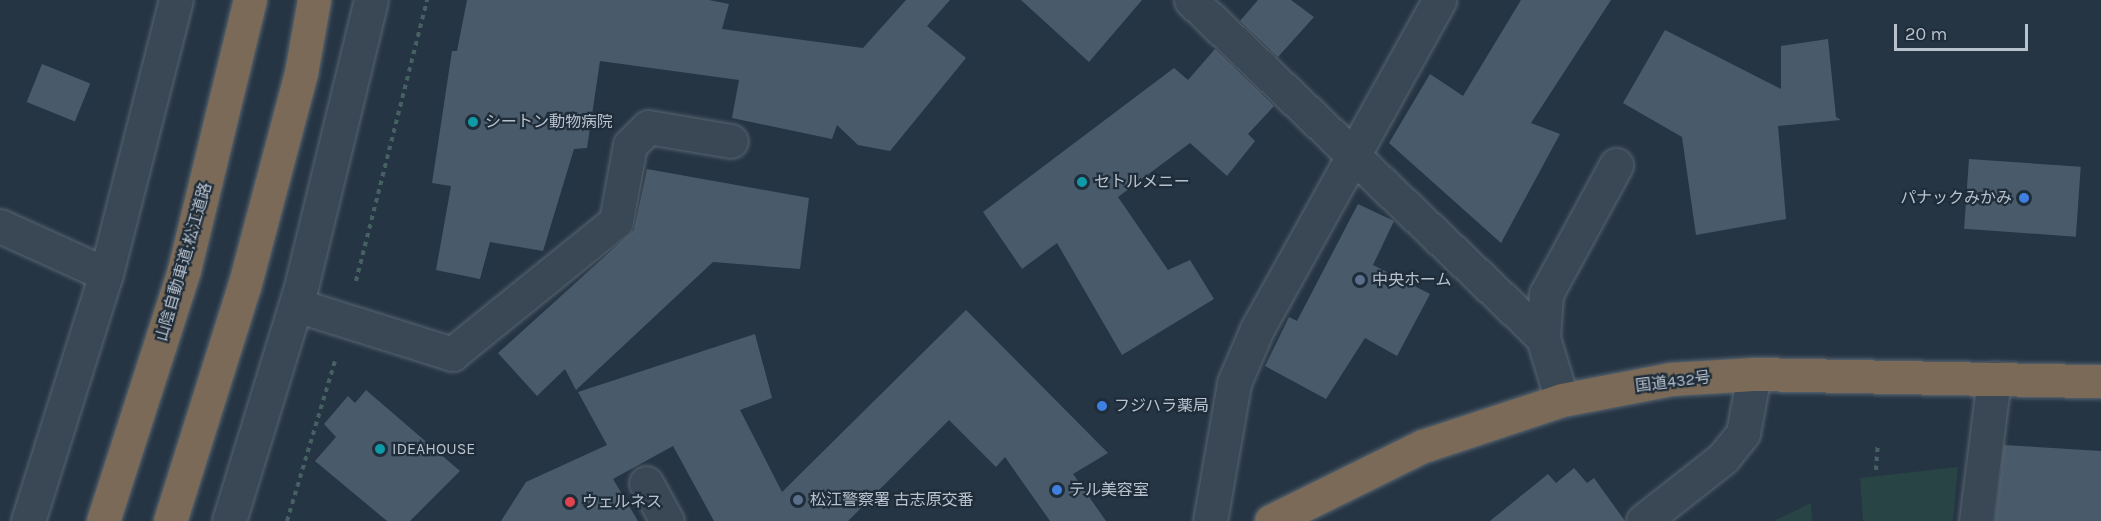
<!DOCTYPE html>
<html>
<head>
<meta charset="utf-8">
<style>
	body { margin:0 }
	#map { position:relative; width:2101px; height:521px; overflow:hidden; background:#263544; font-family:Karla,"Noto Sans JP",sans-serif }
	div>[style] { position:absolute }
	[style*='--x'] { left:calc(var(--x)*1px); top:calc(var(--y)*1px); width:calc(var(--w)*1px); rotate:calc(var(--a)*1deg) }
	.green>* { inset:0; background:#284445 }
	.building>* { inset:0; background:#495b6b; transform-origin:0 0 }
	.path>* { height:4px; margin-top:-2px; transform-origin:0; background:repeating-linear-gradient(90deg,#466161 0 4.5px,transparent 0 9px) }
	.roads { filter:drop-shadow(0 0 2px #596571) drop-shadow(0 0 2px #596571) }
	.minor>* { height:33px; margin:-16.5px; padding:0 16.5px; transform-origin:16.5px; border-radius:16.5px; background:#3a4754 }
	.highway>* { height:33px; margin:-16.5px; padding:0 16.5px; transform-origin:16.5px; border-radius:16.5px; background:#7a6a57 }
	.dots>* { width:16px; height:16px; translate:-50% -50%; box-sizing:border-box; border:3px solid #1f2c39; border-radius:50% }
	span { translate:-50% -50%; white-space:nowrap; text-align:center; line-height:1.15; -webkit-text-stroke:4.5px #1f2c39; paint-order:stroke }
	.poi-label { font-size:16px; color:#b8c2cd }
	.left { translate:0 -50%; text-align:left }
	.right { translate:-100% -50%; text-align:right }
	.street-label { font-size:16px; color:#b8c2cd }
	.scale { position:absolute; left:1894px; top:24px; width:134px; height:27px; box-sizing:border-box; border:3px solid #b8c2cd; border-top:0; padding-left:8px; font-size:18px; line-height:21px; white-space:nowrap; color:#b8c2cd; -webkit-text-stroke:4px #1f2c39; paint-order:stroke }
</style>
</head>
<body>
<div id="map">
	<div class="green">
		<div style="clip-path:polygon(1958px 467px,1953px 521px,1863px 521px,1860px 478px)"></div>
		<div style="clip-path:polygon(1811px 503px,1812px 521px,1774px 521px)"></div>
	</div>
	<div class="building">
		<div style="clip-path:polygon(467px 0,709px 0,729px 4px,722px 29px,863px 48px,906px 0,950px 0,927px 26px,966px 58px,890px 151px,858px 145px,837px 125px,832px 139px,732px 118px,739px 80px,600px 61px,587px 148px,574px 149px,543px 251px,490px 242px,480px 279px,436px 270px,451px 186px,432px 183px,452px 51px,457px 51px)"></div>
		<div style="clip-path:polygon(1021px 0,1142px 0,1089px 62px)"></div>
		<div style="clip-path:polygon(1258px 0,1291px 0,1314px 17px,1278px 57px,1240px 21px)"></div>
		<div style="clip-path:polygon(1521px 0,1611px 0,1531px 123px,1560px 134px,1501px 243px,1389px 143px,1430px 74px,1463px 96px)"></div>
		<div style="clip-path:polygon(1665px 30px,1781px 89px,1781px 46px,1828px 39px,1836px 117px,1841px 120px,1778px 126px,1786px 219px,1696px 235px,1682px 137px,1623px 103px)"></div>
		<div style="clip-path:polygon(1215px 49px,1274px 106px,1248px 134px,1255px 141px,1227px 176px,1190px 143px,1118px 197px,1168px 270px,1190px 260px,1214px 299px,1122px 355px,1057px 243px,1022px 269px,983px 212px,1174px 68px,1188px 80px)"></div>
		<div style="left:42px;top:64px;width:52px;height:41px;rotate:22deg"></div>
		<div style="left:1969px;top:159px;width:112px;height:70px;rotate:4deg"></div>
		<div style="clip-path:polygon(647px 169px,809px 198px,800px 269px,713px 262px,576px 390px,565px 369px,537px 396px,498px 353px,634px 230px)"></div>
		<div style="clip-path:polygon(1358px 204px,1394px 221px,1373px 265px,1430px 294px,1397px 356px,1365px 338px,1326px 399px,1265px 366px,1289px 317px,1297px 321px)"></div>
		<div style="clip-path:polygon(966px 310px,1108px 453px,1073px 474px,1106px 521px,1050px 521px,1005px 457px,996px 467px,949px 420px,848px 521px,714px 521px,673px 446px,613px 479px,638px 521px,501px 521px,526px 482px,607px 445px,578px 392px,755px 334px,772px 398px,740px 410px,782px 492px)"></div>
		<div style="clip-path:polygon(366px 390px,460px 471px,410px 521px,387px 521px,315px 461px,336px 437px,324px 424px,348px 396px,355px 403px)"></div>
		<div style="clip-path:polygon(2004px 445px,2101px 451px,2101px 521px,1995px 521px)"></div>
		<div style="clip-path:polygon(1574px 468px,1587px 483px,1594px 478px,1625px 521px,1490px 521px,1548px 474px,1556px 483px)"></div>
	</div>
	<div class="path">
		<div style="--x:356;--y:281;--w:290;--a:-75.8"></div>
		<div style="--x:1876;--y:470;--w:27;--a:-86"></div>
		<div style="--x:287;--y:521;--w:170;--a:-73.3"></div>
	</div>
	<div class="roads">
		<div class="minor">
			<div style="--x:1191;--y:0;--w:488;--a:43.8"></div>
			<div style="--x:1543;--y:338;--w:65;--a:73"></div>
			<div style="--x:0;--y:226;--w:116;--a:24.4"></div>
			<div style="--x:296;--y:305;--w:164;--a:17.4"></div>
			<div style="--x:452;--y:354;--w:211;--a:-39"></div>
			<div style="--x:616;--y:221;--w:77;--a:-79.6"></div>
			<div style="--x:630;--y:145;--w:25;--a:-45"></div>
			<div style="--x:648;--y:127;--w:84;--a:9.6"></div>
			<div style="--x:1543;--y:338;--w:44;--a:-86.1"></div>
			<div style="--x:1546;--y:294;--w:147;--a:-61.5"></div>
			<div style="--x:646;--y:483;--w:43;--a:61.1"></div>
			<div style="--x:28;--y:521;--w:259;--a:-72.5"></div>
			<div style="--x:106;--y:274;--w:283;--a:-75.7"></div>
			<div style="--x:229;--y:521;--w:249;--a:-72.9"></div>
			<div style="--x:302;--y:283;--w:291;--a:-76.3"></div>
			<div style="--x:1210;--y:521;--w:140;--a:-80.1"></div>
			<div style="--x:1234;--y:383;--w:59;--a:-66.9"></div>
			<div style="--x:1257;--y:329;--w:376;--a:-61"></div>
			<div style="--x:1643;--y:521;--w:102;--a:-38.2"></div>
			<div style="--x:1723;--y:458;--w:32;--a:-51"></div>
			<div style="--x:1743;--y:433;--w:60;--a:-79.4"></div>
			<div style="--x:1976;--y:521;--w:144;--a:-82.8"></div>
		</div>
		<div class="highway">
			<div style="--x:103;--y:521;--w:264;--a:-72.1"></div>
			<div style="--x:184;--y:270;--w:278;--a:-76.3"></div>
			<div style="--x:170;--y:521;--w:245;--a:-72.5"></div>
			<div style="--x:244;--y:287;--w:221;--a:-75.1"></div>
			<div style="--x:301;--y:73;--w:74;--a:-79.9"></div>
			<div style="--x:1271;--y:521;--w:169;--a:-26.3"></div>
			<div style="--x:1423;--y:446;--w:146;--a:-18.3"></div>
			<div style="--x:1562;--y:400;--w:111;--a:-10.9"></div>
			<div style="--x:1671;--y:379;--w:83;--a:-3.4"></div>
			<div style="--x:1754;--y:374;--w:347;--a:1.2"></div>
		</div>
	</div>
	<div class="dots">
		<div style="left:473px;top:122px;background:#0f9aa8"></div>
		<div style="left:1082px;top:182px;background:#0f9aa8"></div>
		<div style="left:2024px;top:198px;background:#3f7fe0"></div>
		<div style="left:1360px;top:280px;background:#5c6f8a"></div>
		<div style="left:1102px;top:406px;background:#3f7fe0"></div>
		<div style="left:380px;top:449px;background:#0f9aa8"></div>
		<div style="left:1057px;top:490px;background:#3f7fe0"></div>
		<div style="left:798px;top:500px;background:#5c6f8a"></div>
		<div style="left:570px;top:502px;background:#e0444e"></div>
	</div>
	<div class="poi-label">
		<span class="left" style="left:485px;top:122px">シートン動物病院</span>
		<span class="left" style="left:1094px;top:182px">セトルメニー</span>
		<span class="right" style="left:2012px;top:198px">パナックみかみ</span>
		<span class="left" style="left:1372px;top:280px">中央ホーム</span>
		<span class="left" style="left:1114px;top:406px">フジハラ薬局</span>
		<span class="left" style="left:392px;top:449px">IDEAHOUSE</span>
		<span class="left" style="left:1069px;top:490px">テル美容室</span>
		<span class="left" style="left:810px;top:500px">松江警察署 古志原交番</span>
		<span class="left" style="left:582px;top:502px">ウェルネス</span>
	</div>
	<div class="street-label">
		<span style="left:184px;top:262px;rotate:-74deg">山陰自動車道;松江道路</span>
		<span style="left:1673px;top:382px;rotate:-7deg">国道432号</span>
	</div>
	<div class="scale">20 m</div>
</div>
</body>
</html>
